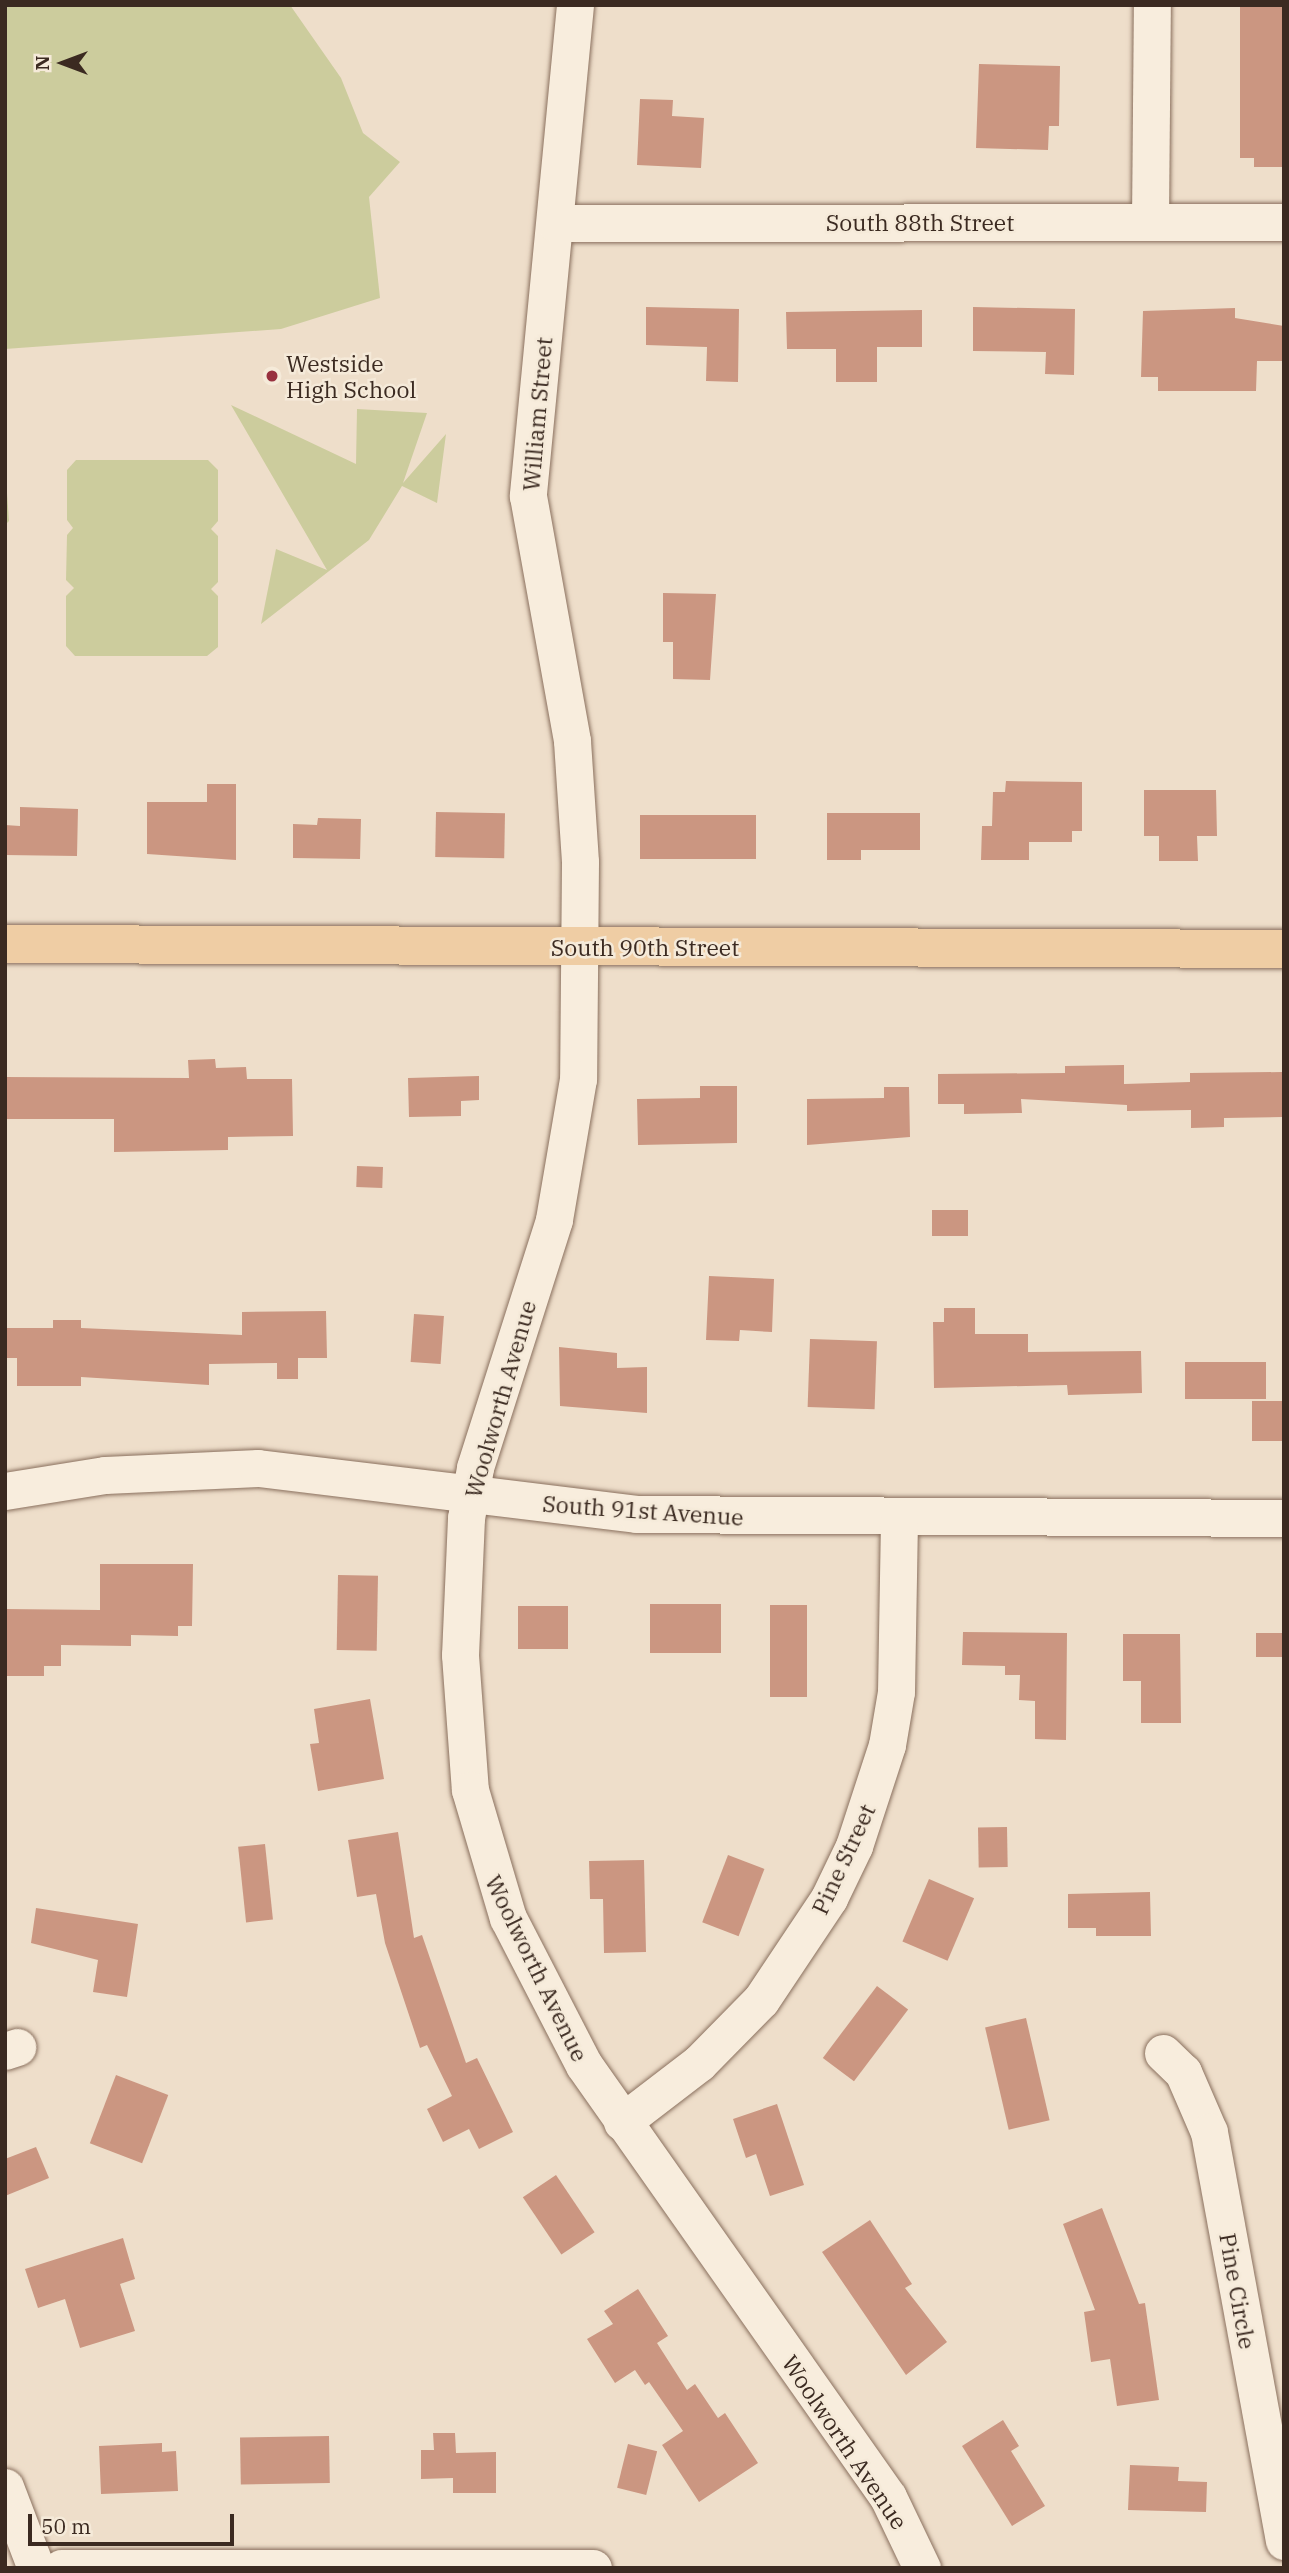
<!DOCTYPE html>
<html>
<head>
<meta charset="utf-8">
<style>
	body { margin:0 }
	#map { position:relative; width:1289px; height:2573px; overflow:hidden; background:#eedeca; font-family:"IBM Plex Serif",serif }
	div>[style] { position:absolute }
	[style*='--x'] { left:calc(var(--x)*1px); top:calc(var(--y)*1px); width:calc(var(--w)*1px); rotate:calc(var(--a)*1deg) }
	.green>* { inset:0; background:#cccc9d }
	.building>* { inset:0; background:#cb9681; transform-origin:0 0 }
	.roads { filter:drop-shadow(0 0 2px #8a705e) drop-shadow(0 0 2px #8a705e) }
	.minor>* { height:37px; margin:-18.5px; padding:0 18.5px; transform-origin:18.5px; border-radius:18.5px; background:#f8eddd }
	.major>* { height:38px; margin:-19px; padding:0 19px; transform-origin:19px; border-radius:19px; background:#efcda4 }
	.dots>* { width:19px; height:19px; translate:-50% -50%; box-sizing:border-box; border:4px solid #f5ead9; border-radius:50% }
	span { translate:-50% -50%; white-space:nowrap; text-align:center; line-height:1.15; -webkit-text-stroke:5px #f5ead9; paint-order:stroke }
	.street-label { font-size:23px; color:#3b2a21 }
	.poi-label { font-size:23px; color:#3b2a21 }
	.left { translate:0 -50%; text-align:left }
	.frame { position:absolute; inset:0; border:7px solid #3b2a21; pointer-events:none }
	.north { position:absolute; left:28px; top:28px; width:70px; height:70px; -webkit-text-stroke:5px #f5ead9; paint-order:stroke; rotate:270deg; font-size:19px; font-weight:700; line-height:28px; text-align:center; color:#3b2a21 }
	.north::after { content:''; display:block; margin:auto; width:24px; height:32px; background:#3b2a21; clip-path:polygon(50% 0,100% 100%,50% 72%,0 100%) }
	.scale { position:absolute; left:28px; top:2514px; width:206px; height:32px; box-sizing:border-box; border:4px solid #3b2a21; border-top:0; padding-left:9px; font-size:21px; line-height:24px; white-space:nowrap; color:#3b2a21; -webkit-text-stroke:5px #f5ead9; paint-order:stroke }
</style>
</head>
<body>
<div id="map">
	<div class="green">
		<div style="clip-path:polygon(5px 5px,290px 5px,341px 78px,363px 133px,400px 162px,369px 197px,380px 298px,281px 329px,5px 349px)"></div>
		<div style="clip-path:polygon(231px 405px,356px 464px,357px 409px,427px 413px,403px 483px,446px 434px,437px 503px,402px 486px,369px 540px,261px 624px,276px 549px,327px 570px)"></div>
		<div style="clip-path:polygon(76px 460px,208px 460px,218px 470px,218px 521px,211px 529px,218px 536px,218px 582px,211px 589px,218px 596px,218px 647px,207px 656px,75px 656px,66px 646px,66px 596px,74px 588px,66px 580px,67px 535px,73px 528px,67px 520px,67px 470px)"></div>
		<div style="clip-path:polygon(5px 465px,9px 521px,5px 525px)"></div>
	</div>
	<div class="building">
		<div style="clip-path:polygon(1240px 5px,1284px 5px,1282px 167px,1254px 167px,1254px 158px,1240px 158px)"></div>
		<div style="clip-path:polygon(979px 64px,1060px 66px,1059px 126px,1049px 126px,1048px 150px,976px 148px)"></div>
		<div style="clip-path:polygon(640px 99px,673px 100px,672px 116px,704px 118px,701px 168px,637px 165px)"></div>
		<div style="clip-path:polygon(646px 307px,739px 309px,738px 382px,706px 381px,707px 347px,646px 345px)"></div>
		<div style="clip-path:polygon(973px 307px,1075px 309px,1074px 375px,1045px 374px,1046px 352px,973px 351px)"></div>
		<div style="clip-path:polygon(1235px 308px,1235px 318px,1284px 326px,1284px 361px,1257px 361px,1256px 391px,1158px 391px,1158px 377px,1141px 377px,1143px 311px)"></div>
		<div style="clip-path:polygon(922px 310px,922px 347px,877px 347px,877px 382px,836px 382px,836px 349px,787px 349px,786px 312px)"></div>
		<div style="clip-path:polygon(663px 593px,716px 594px,710px 680px,673px 679px,673px 642px,663px 642px)"></div>
		<div style="clip-path:polygon(1006px 781px,1082px 782px,1082px 831px,1072px 831px,1072px 842px,1029px 842px,1029px 860px,981px 860px,982px 826px,992px 826px,993px 792px,1005px 792px)"></div>
		<div style="clip-path:polygon(207px 784px,236px 784px,236px 860px,147px 854px,147px 802px,207px 802px)"></div>
		<div style="clip-path:polygon(1144px 790px,1216px 790px,1217px 836px,1197px 836px,1198px 861px,1159px 861px,1159px 836px,1144px 836px)"></div>
		<div style="clip-path:polygon(20px 807px,78px 809px,77px 856px,5px 855px,5px 825px,20px 826px)"></div>
		<div style="left:436px;top:812px;width:69px;height:45px;rotate:1deg"></div>
		<div style="clip-path:polygon(827px 813px,920px 813px,920px 850px,861px 850px,861px 860px,827px 860px)"></div>
		<div style="left:756px;top:815px;width:44px;height:116px;rotate:90deg"></div>
		<div style="clip-path:polygon(318px 818px,361px 819px,360px 859px,293px 858px,293px 824px,317px 825px)"></div>
		<div style="clip-path:polygon(215px 1059px,216px 1068px,246px 1067px,247px 1079px,292px 1079px,293px 1136px,228px 1137px,228px 1150px,114px 1152px,114px 1119px,5px 1119px,5px 1077px,189px 1078px,188px 1060px)"></div>
		<div style="clip-path:polygon(1124px 1065px,1124px 1084px,1190px 1082px,1190px 1073px,1282px 1072px,1282px 1117px,1224px 1118px,1224px 1127px,1191px 1128px,1191px 1110px,1127px 1111px,1127px 1105px,1021px 1099px,1022px 1113px,964px 1114px,964px 1104px,938px 1104px,938px 1074px,1065px 1073px,1065px 1066px)"></div>
		<div style="clip-path:polygon(479px 1076px,479px 1100px,461px 1101px,461px 1116px,409px 1117px,408px 1078px)"></div>
		<div style="clip-path:polygon(700px 1086px,737px 1086px,737px 1143px,638px 1145px,637px 1099px,700px 1098px)"></div>
		<div style="clip-path:polygon(884px 1087px,909px 1087px,910px 1137px,807px 1145px,807px 1099px,884px 1098px)"></div>
		<div style="left:357px;top:1166px;width:26px;height:21px;rotate:2deg"></div>
		<div style="left:932px;top:1210px;width:36px;height:26px"></div>
		<div style="clip-path:polygon(709px 1276px,774px 1279px,772px 1332px,740px 1330px,739px 1341px,706px 1340px)"></div>
		<div style="clip-path:polygon(944px 1308px,975px 1308px,975px 1334px,1028px 1334px,1028px 1352px,1141px 1351px,1142px 1393px,1068px 1395px,1067px 1385px,934px 1388px,933px 1322px,944px 1322px)"></div>
		<div style="clip-path:polygon(326px 1311px,327px 1358px,298px 1358px,298px 1379px,277px 1379px,277px 1363px,209px 1364px,209px 1385px,81px 1377px,81px 1386px,17px 1386px,17px 1358px,5px 1358px,5px 1328px,53px 1328px,53px 1320px,81px 1320px,81px 1328px,242px 1335px,242px 1312px)"></div>
		<div style="left:414px;top:1314px;width:30px;height:48px;rotate:4deg"></div>
		<div style="left:810px;top:1339px;width:67px;height:68px;rotate:2deg"></div>
		<div style="clip-path:polygon(559px 1347px,617px 1353px,617px 1368px,647px 1367px,647px 1413px,560px 1406px)"></div>
		<div style="left:1185px;top:1362px;width:81px;height:37px"></div>
		<div style="left:1252px;top:1401px;width:32px;height:40px"></div>
		<div style="clip-path:polygon(100px 1564px,193px 1564px,192px 1626px,178px 1626px,178px 1636px,131px 1635px,131px 1646px,61px 1645px,61px 1666px,44px 1666px,44px 1676px,5px 1676px,5px 1609px,100px 1610px)"></div>
		<div style="left:338px;top:1575px;width:40px;height:75px;rotate:1deg"></div>
		<div style="left:721px;top:1604px;width:49px;height:71px;rotate:90deg"></div>
		<div style="left:770px;top:1605px;width:37px;height:92px"></div>
		<div style="left:518px;top:1606px;width:50px;height:43px"></div>
		<div style="clip-path:polygon(963px 1632px,1067px 1633px,1066px 1740px,1035px 1739px,1035px 1701px,1019px 1700px,1020px 1675px,1005px 1675px,1005px 1666px,962px 1665px)"></div>
		<div style="left:1256px;top:1633px;width:28px;height:24px"></div>
		<div style="clip-path:polygon(1123px 1634px,1180px 1634px,1181px 1723px,1141px 1723px,1141px 1681px,1123px 1681px)"></div>
		<div style="clip-path:polygon(370px 1699px,384px 1779px,318px 1791px,310px 1744px,319px 1743px,314px 1709px)"></div>
		<div style="left:1007px;top:1827px;width:40px;height:29px;rotate:89deg"></div>
		<div style="clip-path:polygon(398px 1832px,414px 1938px,422px 1935px,466px 2063px,477px 2058px,513px 2132px,479px 2149px,469px 2129px,443px 2142px,427px 2109px,452px 2096px,427px 2045px,420px 2048px,385px 1943px,376px 1894px,357px 1897px,348px 1840px)"></div>
		<div style="left:265px;top:1844px;width:76px;height:27px;rotate:84deg"></div>
		<div style="left:728px;top:1855px;width:39px;height:72px;rotate:21deg"></div>
		<div style="clip-path:polygon(644px 1860px,646px 1952px,604px 1953px,603px 1899px,590px 1899px,589px 1861px)"></div>
		<div style="left:929px;top:1879px;width:49px;height:68px;rotate:23deg"></div>
		<div style="clip-path:polygon(1150px 1892px,1151px 1936px,1096px 1936px,1096px 1928px,1068px 1928px,1068px 1894px)"></div>
		<div style="clip-path:polygon(36px 1908px,138px 1924px,127px 1997px,93px 1992px,98px 1960px,31px 1943px)"></div>
		<div style="left:877px;top:1986px;width:39px;height:90px;rotate:37deg"></div>
		<div style="left:1026px;top:2018px;width:105px;height:42px;rotate:77deg"></div>
		<div style="left:116px;top:2075px;width:56px;height:73px;rotate:21deg"></div>
		<div style="clip-path:polygon(777px 2104px,804px 2185px,770px 2196px,756px 2154px,746px 2158px,733px 2119px)"></div>
		<div style="clip-path:polygon(36px 2147px,49px 2178px,5px 2196px,5px 2159px)"></div>
		<div style="left:556px;top:2175px;width:69px;height:40px;rotate:56deg"></div>
		<div style="clip-path:polygon(1102px 2208px,1139px 2304px,1145px 2303px,1159px 2400px,1117px 2406px,1110px 2359px,1091px 2362px,1084px 2312px,1095px 2310px,1063px 2224px)"></div>
		<div style="clip-path:polygon(870px 2220px,912px 2284px,905px 2288px,947px 2342px,906px 2375px,822px 2252px)"></div>
		<div style="clip-path:polygon(123px 2238px,135px 2279px,120px 2284px,135px 2331px,80px 2348px,65px 2299px,38px 2308px,25px 2269px)"></div>
		<div style="clip-path:polygon(638px 2289px,668px 2336px,657px 2343px,687px 2390px,695px 2384px,718px 2418px,725px 2413px,758px 2463px,699px 2502px,662px 2445px,683px 2431px,649px 2382px,645px 2385px,635px 2370px,615px 2383px,587px 2339px,613px 2324px,604px 2311px)"></div>
		<div style="clip-path:polygon(1003px 2420px,1019px 2446px,1011px 2451px,1045px 2506px,1012px 2526px,962px 2446px)"></div>
		<div style="clip-path:polygon(433px 2433px,455px 2433px,456px 2453px,496px 2452px,496px 2493px,453px 2493px,453px 2478px,421px 2479px,421px 2450px,434px 2450px)"></div>
		<div style="left:329px;top:2436px;width:47px;height:89px;rotate:89deg"></div>
		<div style="clip-path:polygon(162px 2443px,162px 2452px,176px 2451px,178px 2491px,101px 2494px,99px 2446px)"></div>
		<div style="left:628px;top:2444px;width:30px;height:45px;rotate:14deg"></div>
		<div style="clip-path:polygon(1130px 2465px,1179px 2467px,1178px 2481px,1207px 2482px,1206px 2512px,1128px 2510px)"></div>
	</div>
	<div class="roads">
		<div class="minor">
			<div style="--x:575;--y:5;--w:493;--a:95.5"></div>
			<div style="--x:528;--y:496;--w:249;--a:79.8"></div>
			<div style="--x:572;--y:741;--w:121;--a:86.2"></div>
			<div style="--x:580;--y:862;--w:217;--a:90.5"></div>
			<div style="--x:578;--y:1079;--w:143;--a:99.7"></div>
			<div style="--x:554;--y:1220;--w:260;--a:107.7"></div>
			<div style="--x:475;--y:1468;--w:51;--a:100.2"></div>
			<div style="--x:466;--y:1518;--w:137;--a:92.5"></div>
			<div style="--x:460;--y:1655;--w:135;--a:85.8"></div>
			<div style="--x:470;--y:1790;--w:134;--a:73.5"></div>
			<div style="--x:508;--y:1918;--w:165;--a:62.7"></div>
			<div style="--x:584;--y:2065;--w:528;--a:54.87"></div>
			<div style="--x:888;--y:2497;--w:79;--a:64.4"></div>
			<div style="--x:1150;--y:221;--w:216;--a:-89.5"></div>
			<div style="--x:555;--y:223;--w:729;--a:-0.08"></div>
			<div style="--x:5;--y:1491;--w:101;--a:-9.1"></div>
			<div style="--x:105;--y:1475;--w:153;--a:-2.6"></div>
			<div style="--x:258;--y:1468;--w:381;--a:6.9"></div>
			<div style="--x:636;--y:1514;--w:648;--a:0.35"></div>
			<div style="--x:5;--y:2051;--w:13;--a:-18"></div>
			<div style="--x:1163;--y:2053;--w:28;--a:44"></div>
			<div style="--x:1183;--y:2072;--w:65;--a:66.6"></div>
			<div style="--x:1209;--y:2132;--w:416;--a:79.6"></div>
			<div style="--x:622;--y:2122;--w:97;--a:-37.5"></div>
			<div style="--x:699;--y:2063;--w:88;--a:-45.5"></div>
			<div style="--x:761;--y:2000;--w:123;--a:-56.3"></div>
			<div style="--x:829;--y:1898;--w:58;--a:-64.3"></div>
			<div style="--x:854;--y:1846;--w:106;--a:-71.9"></div>
			<div style="--x:887;--y:1745;--w:54;--a:-80.4"></div>
			<div style="--x:896;--y:1692;--w:174;--a:-89"></div>
			<div style="--x:5;--y:2487;--w:87;--a:69.1"></div>
			<div style="--x:61;--y:2568;--w:532;--a:0"></div>
		</div>
		<div class="major">
			<div style="--x:5;--y:944;--w:1279;--a:0.22"></div>
		</div>
	</div>
	<div class="dots">
		<div style="left:272px;top:376px;background:#98303e"></div>
	</div>
	<div class="street-label">
		<span style="left:920px;top:222px">South 88th Street</span>
		<span style="left:537px;top:414px;rotate:-85deg">William Street</span>
		<span style="left:645px;top:947px">South 90th Street</span>
		<span style="left:500px;top:1399px;rotate:-74deg">Woolworth Avenue</span>
		<span style="left:643px;top:1510px;rotate:4deg">South 91st Avenue</span>
		<span style="left:843px;top:1859px;rotate:-65deg">Pine Street</span>
		<span style="left:537px;top:1968px;rotate:64deg">Woolworth Avenue</span>
		<span style="left:1238px;top:2291px;rotate:80deg">Pine Circle</span>
		<span style="left:845px;top:2442px;rotate:56deg">Woolworth Avenue</span>
	</div>
	<div class="poi-label">
		<span class="left" style="left:286px;top:376px">Westside<br>High School</span>
	</div>
	<div class="frame"></div>
	<div class="north">N</div>
	<div class="scale">50 m</div>
</div>
</body>
</html>
